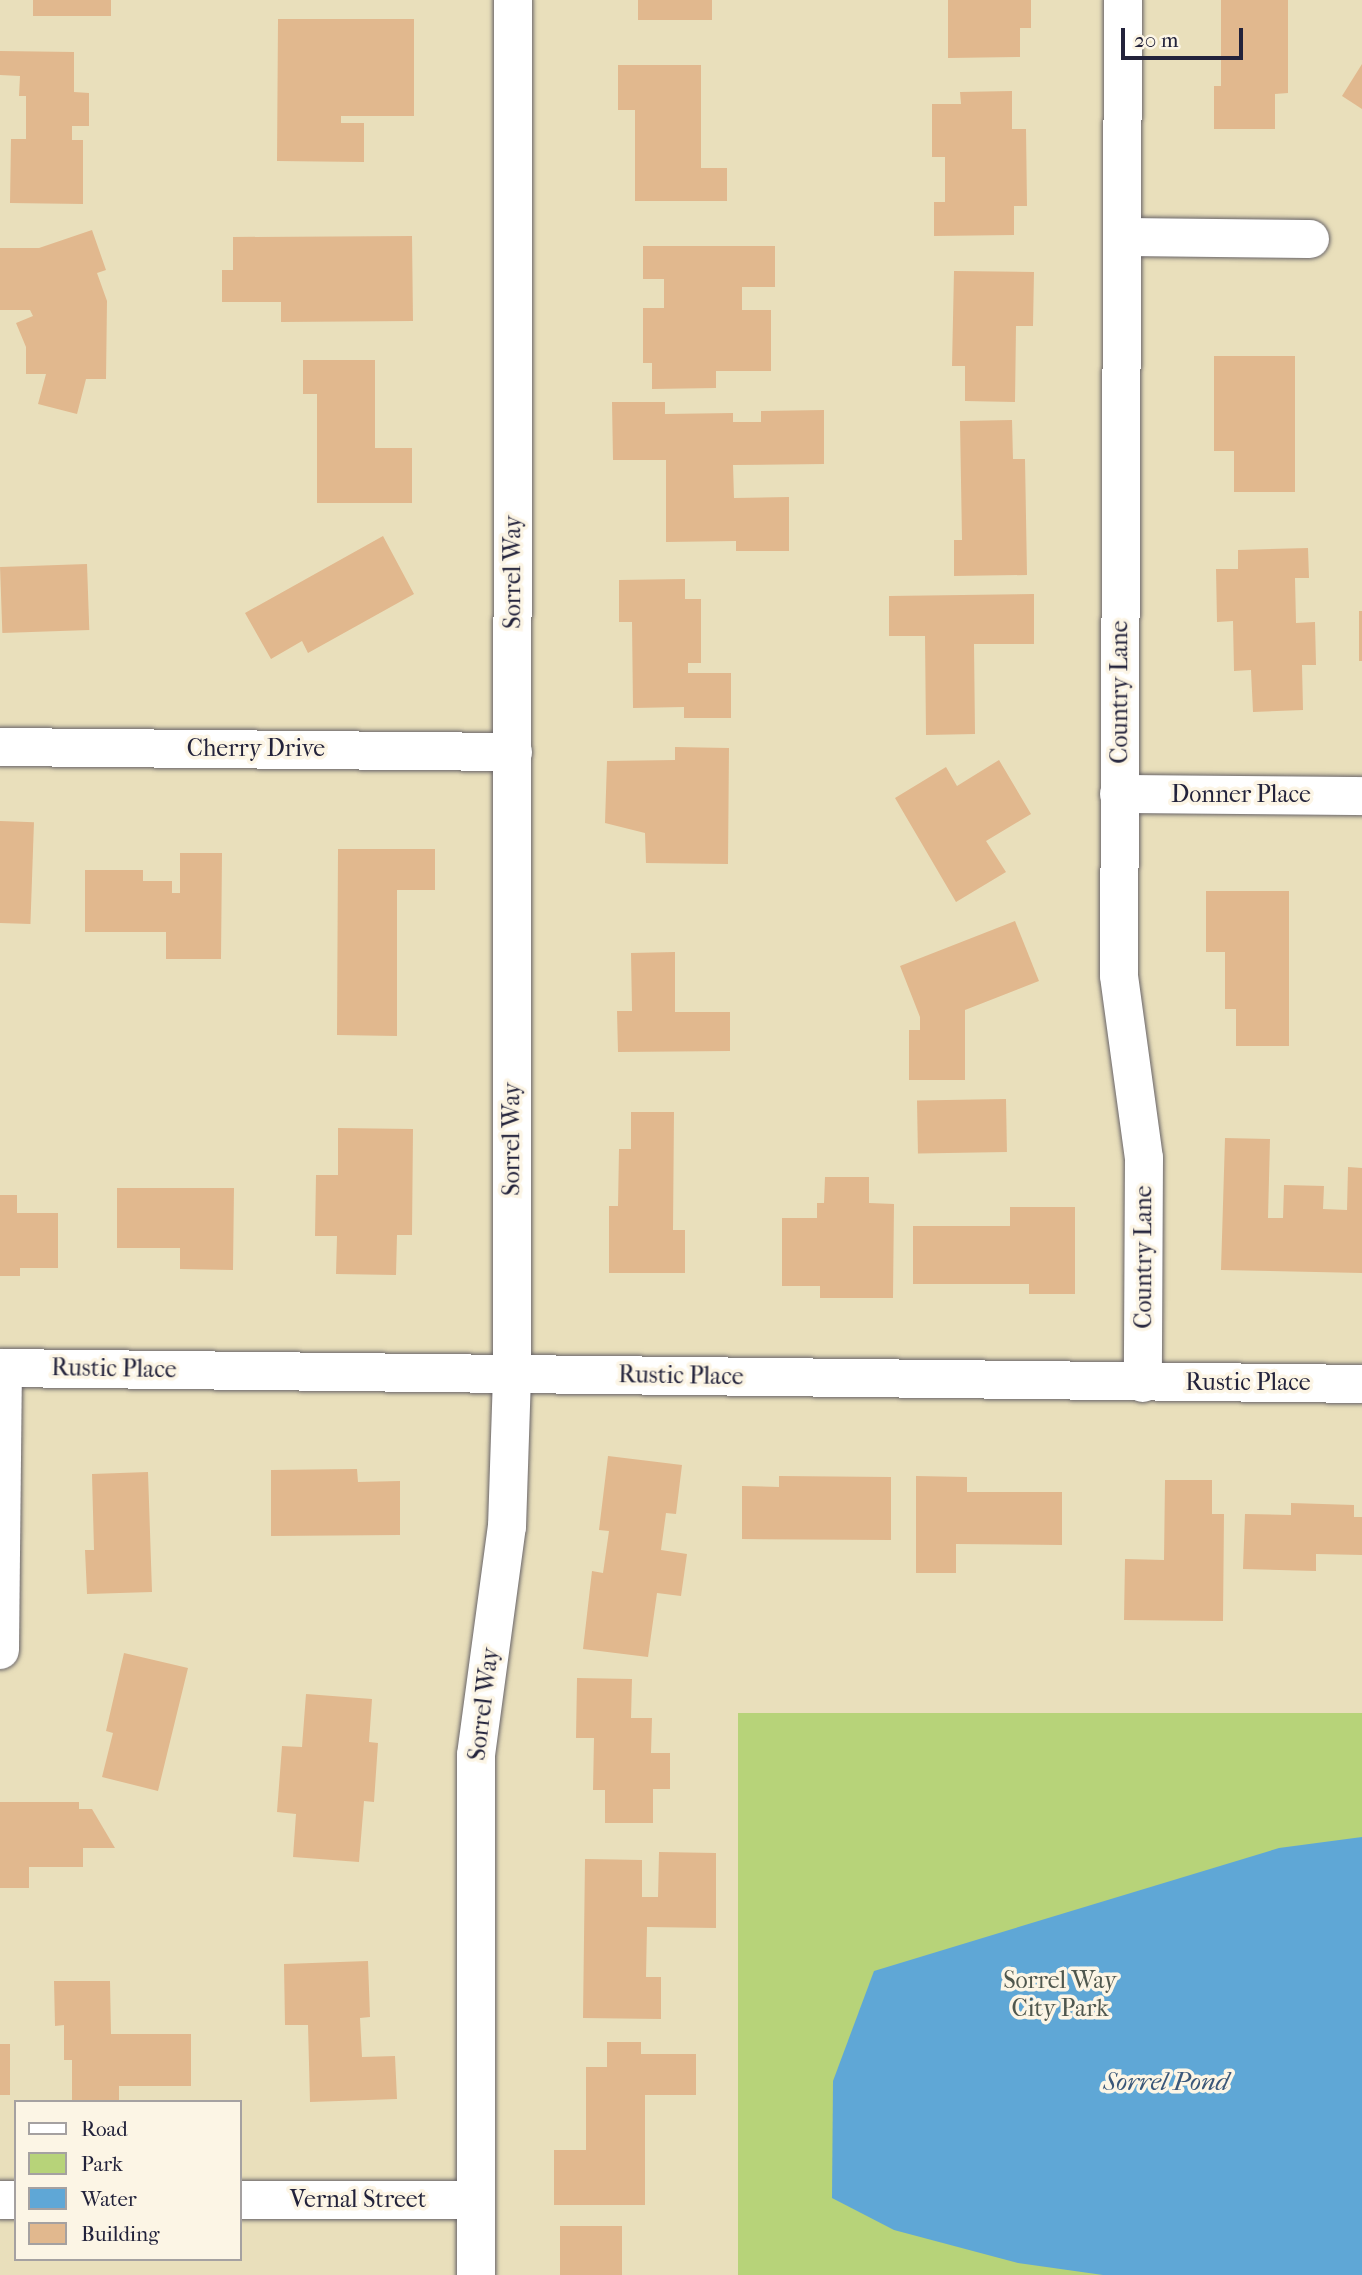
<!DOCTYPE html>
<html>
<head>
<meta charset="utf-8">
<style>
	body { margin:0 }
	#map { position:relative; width:1362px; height:2275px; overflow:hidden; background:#e9dfbb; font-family:"IM FELL French Canon",serif }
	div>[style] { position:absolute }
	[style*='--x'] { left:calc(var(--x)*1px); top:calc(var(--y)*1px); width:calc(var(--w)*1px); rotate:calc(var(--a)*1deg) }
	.green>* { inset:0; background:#b7d379; transform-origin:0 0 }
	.water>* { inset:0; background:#5fa7d6 }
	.building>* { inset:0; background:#e1b88e; transform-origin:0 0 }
	.roads { filter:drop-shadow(0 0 2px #686468) drop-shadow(0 0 2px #686468) }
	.minor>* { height:38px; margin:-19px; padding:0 19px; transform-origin:19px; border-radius:19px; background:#fff }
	span { translate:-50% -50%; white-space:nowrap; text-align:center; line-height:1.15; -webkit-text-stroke:7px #fcf5e5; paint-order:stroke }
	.street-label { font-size:24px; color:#22223b }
	.park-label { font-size:24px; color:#4f574e }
	.water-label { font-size:26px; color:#3a5779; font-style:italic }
	.legend { position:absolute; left:14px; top:2100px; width:228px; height:161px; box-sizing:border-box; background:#fcf5e5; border:2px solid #a5a1a1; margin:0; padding:9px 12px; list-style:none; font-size:21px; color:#22223b }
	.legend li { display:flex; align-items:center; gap:14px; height:35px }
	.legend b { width:35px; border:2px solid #a5a1a1 }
	.scale { position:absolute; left:1121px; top:28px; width:122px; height:32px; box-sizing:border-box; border:4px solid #22223b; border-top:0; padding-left:9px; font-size:21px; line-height:24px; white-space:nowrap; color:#22223b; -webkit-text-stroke:5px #fcf5e5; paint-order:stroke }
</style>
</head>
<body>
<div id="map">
	<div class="green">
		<div style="left:738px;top:1713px;width:624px;height:562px"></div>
	</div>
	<div class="water">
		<div style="clip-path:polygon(1362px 1837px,1362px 2275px,1103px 2275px,1018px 2263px,894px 2230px,832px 2198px,833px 2081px,874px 1971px,1279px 1848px)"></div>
	</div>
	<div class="building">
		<div style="left:33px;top:0;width:78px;height:16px"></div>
		<div style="left:638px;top:0;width:74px;height:20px"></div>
		<div style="clip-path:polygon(948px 0,1031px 0,1031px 28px,1020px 28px,1020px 57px,948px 58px)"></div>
		<div style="clip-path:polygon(1221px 0,1288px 0,1288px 93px,1275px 94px,1275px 129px,1214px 129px,1214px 86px,1221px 86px)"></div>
		<div style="clip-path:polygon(278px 19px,414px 19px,414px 116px,341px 116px,341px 123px,364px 123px,364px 162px,277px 161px)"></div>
		<div style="clip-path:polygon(0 51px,74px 52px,74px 92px,89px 93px,89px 126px,72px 126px,72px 140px,83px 140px,83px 204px,10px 203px,11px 139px,26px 139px,26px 96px,19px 96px,20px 76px,0 75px)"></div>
		<div style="clip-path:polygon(1362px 64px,1362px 109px,1342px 96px)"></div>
		<div style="clip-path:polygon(618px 65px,701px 65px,701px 168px,727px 168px,727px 201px,635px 201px,635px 110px,618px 110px)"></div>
		<div style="clip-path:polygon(1012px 91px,1012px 129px,1026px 129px,1027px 206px,1014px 206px,1014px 235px,934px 236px,934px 202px,945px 202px,945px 157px,932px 157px,932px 104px,961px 104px,960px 92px)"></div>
		<div style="clip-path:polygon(92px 230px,106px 270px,97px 273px,107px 301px,106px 379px,86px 379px,77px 414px,38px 404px,46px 374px,26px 374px,26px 347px,16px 323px,33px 316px,30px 310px,0 310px,0 248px,39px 248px)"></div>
		<div style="clip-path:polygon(412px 236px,413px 321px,281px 322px,281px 302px,222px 302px,222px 270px,233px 270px,233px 237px)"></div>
		<div style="clip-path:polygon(643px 246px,775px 246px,775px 287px,742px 287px,742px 310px,771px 310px,771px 371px,716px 371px,716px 388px,652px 389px,652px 363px,643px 363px,643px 308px,664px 308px,664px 279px,643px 279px)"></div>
		<div style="clip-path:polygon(954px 271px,1034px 272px,1033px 326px,1016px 326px,1015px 402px,965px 401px,965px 366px,952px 366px)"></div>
		<div style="clip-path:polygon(1214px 356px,1295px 356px,1295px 492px,1234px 492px,1234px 451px,1214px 451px)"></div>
		<div style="clip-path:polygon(303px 360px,375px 360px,375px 448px,412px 448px,412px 503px,317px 503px,317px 394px,303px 394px)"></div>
		<div style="clip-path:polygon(612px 402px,665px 402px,665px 414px,733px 413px,733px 422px,761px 422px,761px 411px,824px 410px,824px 464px,733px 465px,734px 498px,789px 497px,789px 551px,736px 551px,736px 541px,666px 542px,666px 460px,613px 460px)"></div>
		<div style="clip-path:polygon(1012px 420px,1013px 459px,1025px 459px,1027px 575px,954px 576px,954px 540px,962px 540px,960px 421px)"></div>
		<div style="clip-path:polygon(383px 536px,414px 594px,308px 653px,302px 641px,271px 659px,245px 613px)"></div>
		<div style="clip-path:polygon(1308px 548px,1309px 578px,1295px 578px,1296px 623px,1315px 622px,1316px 665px,1302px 665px,1303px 710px,1253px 712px,1251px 670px,1234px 671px,1233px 621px,1217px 622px,1216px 569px,1238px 569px,1238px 550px)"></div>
		<div style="left:87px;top:564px;width:66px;height:87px;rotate:88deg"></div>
		<div style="clip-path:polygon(685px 579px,685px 599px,701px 599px,701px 663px,688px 663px,688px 673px,731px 673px,731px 718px,684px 718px,684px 707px,633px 708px,632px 622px,619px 622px,619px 580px)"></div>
		<div style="clip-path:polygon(1034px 594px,1034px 644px,974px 644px,975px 734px,926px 735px,925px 636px,889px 636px,889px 596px)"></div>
		<div style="left:1359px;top:611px;width:3px;height:50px"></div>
		<div style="clip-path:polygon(675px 747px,729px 748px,728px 864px,646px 863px,645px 833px,605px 823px,607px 761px,675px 760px)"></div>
		<div style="clip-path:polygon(999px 760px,1031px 814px,986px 841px,1006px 872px,956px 902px,895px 798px,946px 767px,957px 786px)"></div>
		<div style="left:0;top:821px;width:34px;height:102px;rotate:2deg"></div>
		<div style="clip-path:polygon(338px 849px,435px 849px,435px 890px,397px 890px,397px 1036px,337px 1035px)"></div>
		<div style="clip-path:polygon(180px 853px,222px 853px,221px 959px,166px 959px,166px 932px,85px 932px,85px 870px,143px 870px,143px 881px,172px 881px,172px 893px,180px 893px)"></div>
		<div style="clip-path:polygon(1206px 891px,1289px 891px,1289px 1046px,1236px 1046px,1236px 1009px,1225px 1009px,1225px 952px,1206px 952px)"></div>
		<div style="clip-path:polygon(1015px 921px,1039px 981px,965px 1010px,965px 1080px,909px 1080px,909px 1030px,920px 1030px,920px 1017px,900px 966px)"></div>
		<div style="clip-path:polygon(675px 952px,675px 1012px,730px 1012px,730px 1051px,618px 1052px,617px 1011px,632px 1011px,631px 953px)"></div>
		<div style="left:1006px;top:1099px;width:53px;height:89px;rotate:89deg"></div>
		<div style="clip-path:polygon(631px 1112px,674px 1112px,673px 1230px,685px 1230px,685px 1273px,609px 1273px,609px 1206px,618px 1206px,619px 1149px,631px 1149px)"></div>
		<div style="clip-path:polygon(338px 1128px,413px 1129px,412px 1235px,397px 1235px,396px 1275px,336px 1274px,337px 1236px,315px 1236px,316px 1175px,338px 1175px)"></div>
		<div style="clip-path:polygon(1225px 1138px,1270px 1139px,1268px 1218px,1283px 1218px,1284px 1185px,1324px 1186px,1323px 1209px,1347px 1210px,1348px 1167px,1362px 1168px,1362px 1273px,1221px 1270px)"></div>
		<div style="clip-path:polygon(825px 1177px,869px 1177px,869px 1203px,894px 1204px,893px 1298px,820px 1298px,820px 1286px,782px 1286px,782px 1218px,817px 1218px,817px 1203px,824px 1203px)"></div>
		<div style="clip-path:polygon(117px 1188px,234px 1188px,233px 1270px,180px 1269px,180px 1248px,117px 1248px)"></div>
		<div style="clip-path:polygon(0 1195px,17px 1195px,17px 1213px,58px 1213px,58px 1268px,20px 1268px,20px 1276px,0 1276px)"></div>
		<div style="clip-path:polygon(1010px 1207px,1075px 1207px,1075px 1294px,1029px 1294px,1029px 1284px,913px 1284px,913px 1226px,1010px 1226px)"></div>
		<div style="clip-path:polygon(608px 1456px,682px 1465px,676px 1514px,666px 1513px,661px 1550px,687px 1554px,681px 1596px,657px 1593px,648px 1657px,583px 1649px,592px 1571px,603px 1573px,609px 1531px,599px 1530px)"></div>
		<div style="clip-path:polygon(357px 1469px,358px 1482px,400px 1481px,400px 1535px,271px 1536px,271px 1470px)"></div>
		<div style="clip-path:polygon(148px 1472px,152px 1592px,87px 1594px,85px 1550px,94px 1550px,92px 1474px)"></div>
		<div style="clip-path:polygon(779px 1476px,891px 1477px,891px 1540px,742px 1539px,742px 1486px,779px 1487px)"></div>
		<div style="clip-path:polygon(916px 1476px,967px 1477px,967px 1492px,1062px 1492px,1062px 1545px,956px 1544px,956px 1573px,916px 1573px)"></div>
		<div style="clip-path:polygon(1165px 1480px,1212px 1480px,1212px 1514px,1224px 1514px,1223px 1621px,1124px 1620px,1125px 1559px,1164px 1560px)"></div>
		<div style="clip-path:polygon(1291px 1503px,1354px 1505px,1354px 1517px,1362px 1517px,1362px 1555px,1316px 1554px,1316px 1571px,1243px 1569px,1245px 1514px,1291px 1515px)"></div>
		<div style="clip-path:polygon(124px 1653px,188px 1668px,158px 1791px,102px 1777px,113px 1733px,106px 1731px)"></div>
		<div style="clip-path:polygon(577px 1678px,632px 1679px,631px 1718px,652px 1718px,651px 1753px,670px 1753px,670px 1789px,653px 1789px,653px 1823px,605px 1823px,605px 1790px,593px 1790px,594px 1738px,576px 1738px)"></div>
		<div style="clip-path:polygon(306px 1694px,372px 1699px,369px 1742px,378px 1743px,374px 1802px,364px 1801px,359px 1862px,293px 1857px,296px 1814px,277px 1812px,282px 1746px,302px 1747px)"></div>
		<div style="clip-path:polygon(0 1802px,79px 1802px,79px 1809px,92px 1809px,115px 1848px,83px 1848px,83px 1867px,29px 1867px,29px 1888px,0 1888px)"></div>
		<div style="clip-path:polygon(659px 1852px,716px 1853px,716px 1928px,647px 1927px,646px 1977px,661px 1977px,661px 2019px,583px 2018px,585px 1859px,642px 1860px,642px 1897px,658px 1897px)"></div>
		<div style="clip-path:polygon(368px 1961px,370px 2017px,360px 2018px,362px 2057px,395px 2056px,397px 2099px,310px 2102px,308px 2025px,285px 2025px,284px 1964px)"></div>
		<div style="clip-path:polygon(54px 1981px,110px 1981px,111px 2034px,191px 2034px,191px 2086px,119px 2086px,119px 2102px,72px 2102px,72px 2060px,64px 2060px,64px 2025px,55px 2026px)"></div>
		<div style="clip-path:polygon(607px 2042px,641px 2042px,641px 2054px,696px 2054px,696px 2095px,645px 2095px,645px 2205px,554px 2205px,554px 2150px,586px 2150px,586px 2067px,607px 2067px)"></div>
		<div style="left:0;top:2044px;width:10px;height:51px"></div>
		<div style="left:560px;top:2226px;width:62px;height:49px"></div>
	</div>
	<div class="roads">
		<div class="minor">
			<div style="--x:1123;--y:0;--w:976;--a:90.23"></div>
			<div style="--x:1119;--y:976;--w:184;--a:82.2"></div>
			<div style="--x:1144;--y:1158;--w:225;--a:90.3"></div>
			<div style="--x:1123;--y:237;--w:187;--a:0.6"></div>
			<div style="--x:0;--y:747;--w:513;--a:0.56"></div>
			<div style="--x:1119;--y:794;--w:243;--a:0.5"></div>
			<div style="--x:0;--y:1368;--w:1362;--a:0.67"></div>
			<div style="--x:0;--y:1650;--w:282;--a:-89.4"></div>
			<div style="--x:0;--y:2200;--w:16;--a:0"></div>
			<div style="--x:240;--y:2200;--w:236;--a:0"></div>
			<div style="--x:476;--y:2275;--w:520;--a:-90"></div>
			<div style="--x:476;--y:1755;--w:230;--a:-82.3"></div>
			<div style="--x:507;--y:1527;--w:153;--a:-88.1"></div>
			<div style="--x:512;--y:1374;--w:1374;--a:-89.96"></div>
		</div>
	</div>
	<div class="street-label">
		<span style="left:513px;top:572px;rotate:-90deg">Sorrel Way</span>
		<span style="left:1120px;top:692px;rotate:-90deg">Country Lane</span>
		<span style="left:256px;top:749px">Cherry Drive</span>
		<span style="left:1241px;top:795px">Donner Place</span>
		<span style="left:512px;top:1139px;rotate:-90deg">Sorrel Way</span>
		<span style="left:1144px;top:1257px;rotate:-90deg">Country Lane</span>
		<span style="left:114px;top:1369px;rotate:1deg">Rustic Place</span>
		<span style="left:681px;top:1376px;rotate:1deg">Rustic Place</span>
		<span style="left:1248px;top:1383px">Rustic Place</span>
		<span style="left:484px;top:1704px;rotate:-83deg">Sorrel Way</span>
		<span style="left:358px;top:2200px">Vernal Street</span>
	</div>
	<div class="park-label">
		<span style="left:1060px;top:1995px">Sorrel Way<br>City Park</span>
	</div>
	<div class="water-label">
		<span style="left:1166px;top:2082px">Sorrel Pond</span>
	</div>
	<ul class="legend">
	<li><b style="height:9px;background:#fff"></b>Road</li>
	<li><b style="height:19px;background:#b7d379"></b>Park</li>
	<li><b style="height:19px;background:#5fa7d6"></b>Water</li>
	<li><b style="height:19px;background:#e1b88e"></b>Building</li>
	</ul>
	<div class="scale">20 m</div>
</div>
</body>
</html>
